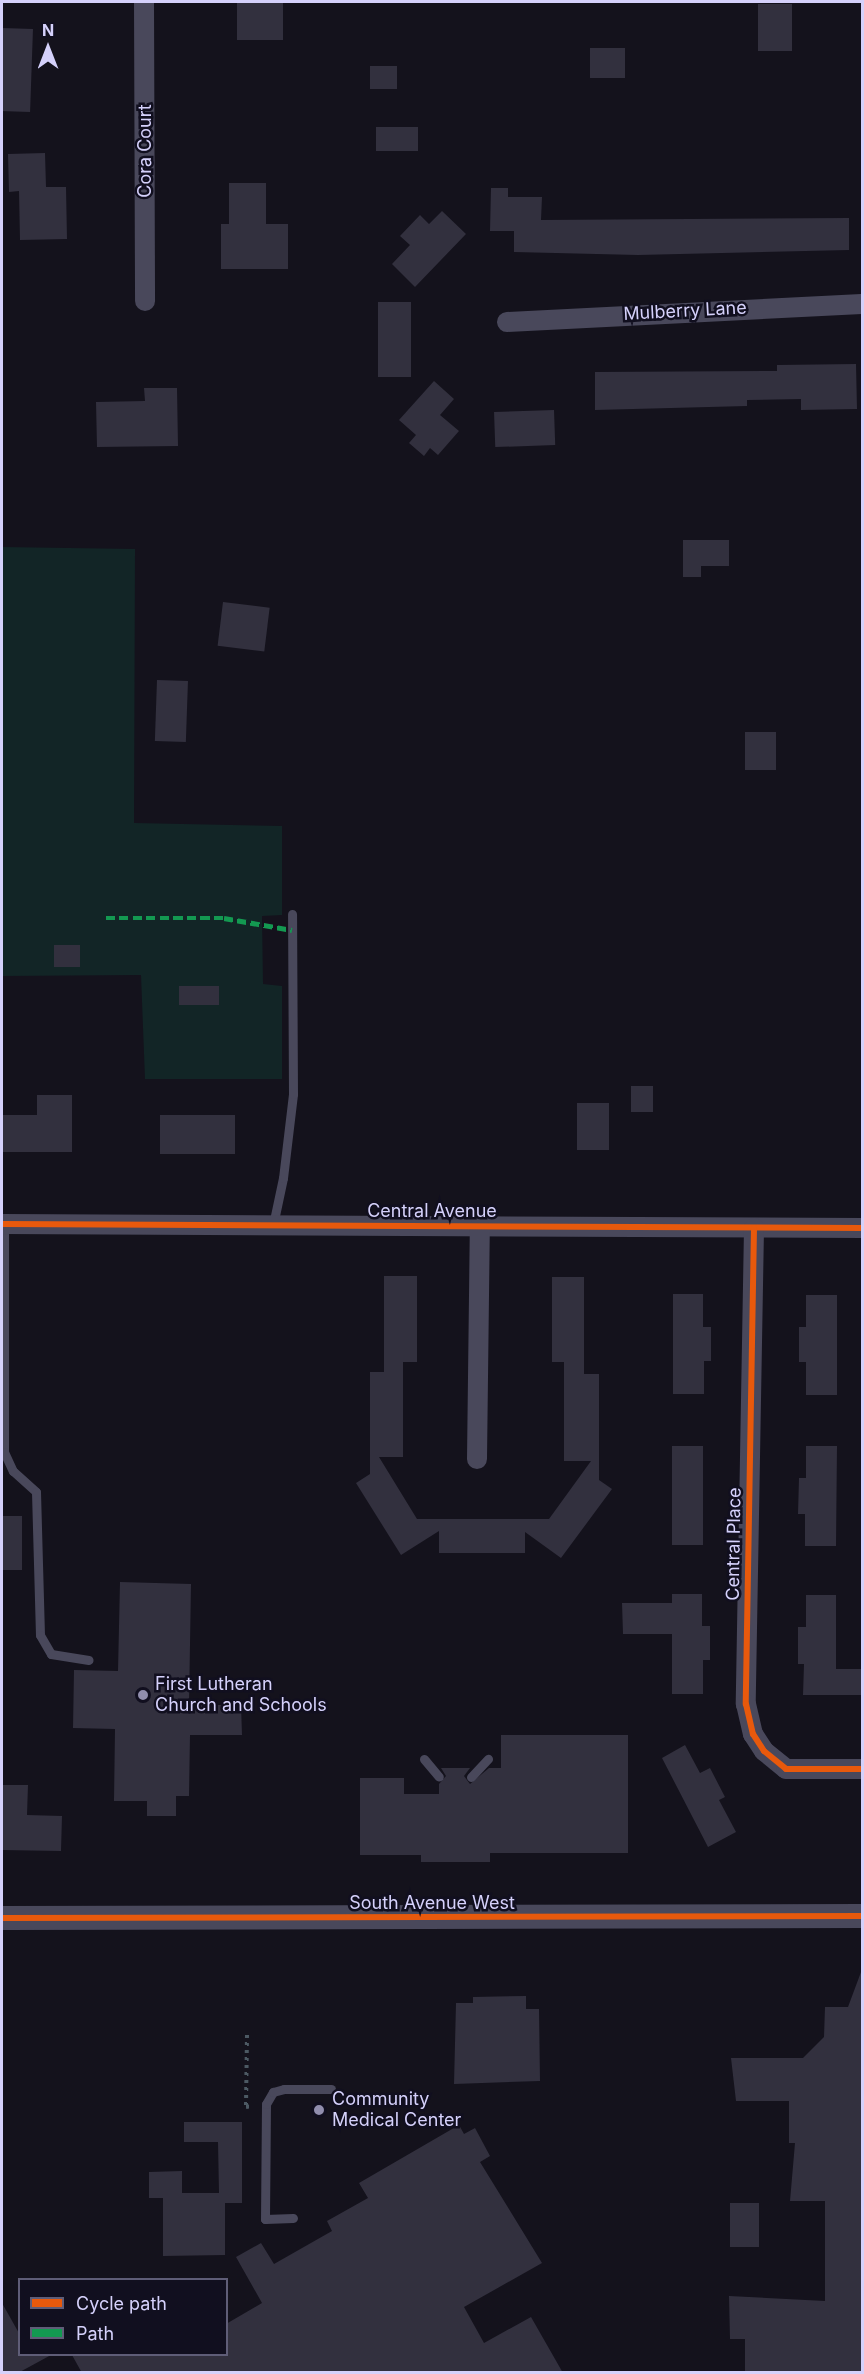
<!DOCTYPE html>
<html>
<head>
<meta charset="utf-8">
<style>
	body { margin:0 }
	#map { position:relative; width:864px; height:2374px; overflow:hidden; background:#14121c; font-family:Inter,sans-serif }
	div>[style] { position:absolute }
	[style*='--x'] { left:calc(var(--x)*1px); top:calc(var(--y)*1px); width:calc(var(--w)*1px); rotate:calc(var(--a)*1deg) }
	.green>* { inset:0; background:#122526 }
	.building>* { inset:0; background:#32303e; transform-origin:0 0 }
	.path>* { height:4px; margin-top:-2px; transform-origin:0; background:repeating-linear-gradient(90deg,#4c5963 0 3px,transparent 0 7.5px) }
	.service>* { height:9px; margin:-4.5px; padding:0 4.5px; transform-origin:4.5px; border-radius:4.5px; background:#49485b }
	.minor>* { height:20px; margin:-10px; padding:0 10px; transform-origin:10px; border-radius:10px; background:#49485b }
	.tertiary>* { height:24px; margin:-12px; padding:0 12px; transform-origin:12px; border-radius:12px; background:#49485b }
	.quiet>* { height:4.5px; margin-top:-2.25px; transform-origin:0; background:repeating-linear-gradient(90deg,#139951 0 9px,transparent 0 13.5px) }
	.cycleway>* { height:6px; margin:-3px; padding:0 3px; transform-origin:3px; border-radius:3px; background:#e8590c }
	.dots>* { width:16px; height:16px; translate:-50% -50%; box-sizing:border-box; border:3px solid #110f1f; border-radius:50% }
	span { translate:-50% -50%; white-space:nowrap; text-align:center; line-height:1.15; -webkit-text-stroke:5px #110f1f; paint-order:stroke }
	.street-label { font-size:18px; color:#d5d1fb }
	.poi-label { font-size:18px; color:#d5d1fb }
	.left { translate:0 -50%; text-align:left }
	.frame { position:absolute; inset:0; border:3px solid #d5d1fb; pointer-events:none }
	.legend { position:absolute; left:18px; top:2278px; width:210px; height:78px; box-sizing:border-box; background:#110f1f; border:2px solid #5f5d77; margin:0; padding:8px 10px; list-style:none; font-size:18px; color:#d5d1fb }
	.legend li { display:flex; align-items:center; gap:12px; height:30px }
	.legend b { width:30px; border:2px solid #5f5d77 }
	.north { position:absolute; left:18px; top:18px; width:60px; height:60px; -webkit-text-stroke:4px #110f1f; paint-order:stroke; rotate:0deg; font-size:16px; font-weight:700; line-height:24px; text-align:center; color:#d5d1fb }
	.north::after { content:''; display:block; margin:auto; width:21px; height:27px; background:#d5d1fb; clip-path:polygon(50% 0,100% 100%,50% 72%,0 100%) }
</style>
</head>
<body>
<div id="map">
	<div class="green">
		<div style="clip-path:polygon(2px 547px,135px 549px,134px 823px,282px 826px,282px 915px,262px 916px,263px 984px,282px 986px,282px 1079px,145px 1079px,141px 975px,2px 976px)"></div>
	</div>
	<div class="building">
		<div style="left:237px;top:2px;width:46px;height:38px"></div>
		<div style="left:758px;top:4px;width:34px;height:47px"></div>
		<div style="left:2px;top:28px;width:31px;height:83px;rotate:2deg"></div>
		<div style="left:590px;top:48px;width:35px;height:30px"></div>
		<div style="left:370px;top:66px;width:27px;height:23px"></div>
		<div style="left:376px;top:127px;width:42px;height:24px"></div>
		<div style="clip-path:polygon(45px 153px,46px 187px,66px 187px,67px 239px,20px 240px,19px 191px,9px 192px,8px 154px)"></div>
		<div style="clip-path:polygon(229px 183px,266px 183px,266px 224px,288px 224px,288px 269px,221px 269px,221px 224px,229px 224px)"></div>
		<div style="clip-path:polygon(491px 188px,508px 188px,508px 197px,542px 197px,541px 220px,849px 218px,849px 250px,638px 255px,514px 252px,514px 231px,490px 231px)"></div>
		<div style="clip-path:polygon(442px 211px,466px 234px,415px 287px,392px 264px,410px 245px,400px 236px,420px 215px,429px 224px)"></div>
		<div style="left:378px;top:302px;width:33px;height:75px"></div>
		<div style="clip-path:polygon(856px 364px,857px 409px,801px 410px,801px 399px,747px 400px,747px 406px,595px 410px,595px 372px,777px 371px,777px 365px)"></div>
		<div style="clip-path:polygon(434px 381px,454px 399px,440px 415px,459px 431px,438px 455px,430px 448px,424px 456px,409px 443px,416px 435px,399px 420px)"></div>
		<div style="clip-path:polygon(144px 388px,177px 388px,178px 446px,97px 447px,96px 402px,145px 401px)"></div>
		<div style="left:554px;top:410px;width:35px;height:60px;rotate:88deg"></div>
		<div style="clip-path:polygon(683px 540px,729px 540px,729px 566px,701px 566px,701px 577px,683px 577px)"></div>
		<div style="left:223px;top:602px;width:47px;height:44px;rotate:7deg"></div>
		<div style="left:157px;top:680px;width:31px;height:61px;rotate:2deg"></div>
		<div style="left:745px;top:732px;width:31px;height:38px"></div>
		<div style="left:80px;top:945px;width:22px;height:26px;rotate:90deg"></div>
		<div style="left:179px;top:986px;width:40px;height:19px"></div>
		<div style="left:631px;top:1086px;width:22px;height:26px"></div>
		<div style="clip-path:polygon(37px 1095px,72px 1095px,72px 1152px,2px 1152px,2px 1115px,37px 1115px)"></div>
		<div style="left:577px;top:1103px;width:32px;height:47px"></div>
		<div style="left:160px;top:1115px;width:75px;height:39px"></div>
		<div style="clip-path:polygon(384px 1276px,417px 1276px,417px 1362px,403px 1362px,403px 1457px,379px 1457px,417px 1519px,549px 1519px,591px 1461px,564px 1461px,564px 1362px,552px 1362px,552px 1277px,584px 1277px,584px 1374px,599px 1374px,599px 1480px,612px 1489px,561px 1558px,525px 1532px,525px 1553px,439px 1553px,439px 1531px,401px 1555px,356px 1483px,370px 1474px,370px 1372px,384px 1372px)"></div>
		<div style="clip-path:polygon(673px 1294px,703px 1294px,703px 1327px,711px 1327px,711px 1361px,704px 1361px,704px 1394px,673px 1394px)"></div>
		<div style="clip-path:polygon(806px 1295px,837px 1295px,837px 1395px,806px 1395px,806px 1362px,799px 1362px,799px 1327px,806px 1327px)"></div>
		<div style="left:672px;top:1446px;width:31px;height:99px"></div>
		<div style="clip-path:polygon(806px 1446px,837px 1446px,836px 1546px,805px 1546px,805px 1514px,798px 1514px,799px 1478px,806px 1478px)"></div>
		<div style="left:2px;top:1516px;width:20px;height:54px"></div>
		<div style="clip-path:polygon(120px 1582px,191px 1584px,189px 1705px,241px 1705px,242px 1735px,190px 1735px,189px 1796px,176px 1796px,176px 1816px,147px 1816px,147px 1801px,114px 1801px,115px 1729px,73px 1728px,74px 1670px,118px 1671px)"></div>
		<div style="clip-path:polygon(672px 1594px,702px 1594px,702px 1626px,710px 1626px,710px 1660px,703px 1660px,703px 1694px,672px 1694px,672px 1634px,623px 1634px,622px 1603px,672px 1603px)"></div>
		<div style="clip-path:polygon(806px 1595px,836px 1595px,836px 1669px,862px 1669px,862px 1695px,803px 1695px,804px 1664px,798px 1664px,798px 1627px,806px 1627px)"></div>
		<div style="clip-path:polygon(501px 1735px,628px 1735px,628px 1853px,490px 1853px,490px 1862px,421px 1862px,421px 1855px,360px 1855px,360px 1778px,404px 1778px,404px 1794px,439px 1794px,439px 1784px,446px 1776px,441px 1768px,470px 1768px,464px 1776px,470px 1784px,489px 1768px,501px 1768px)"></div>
		<div style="clip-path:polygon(685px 1745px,700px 1773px,710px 1768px,725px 1797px,719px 1800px,736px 1832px,708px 1847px,662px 1758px)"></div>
		<div style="clip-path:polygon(2px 1785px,28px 1785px,27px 1815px,62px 1816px,61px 1851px,2px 1850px)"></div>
		<div style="clip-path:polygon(861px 1972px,862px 2373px,745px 2373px,745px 2339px,730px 2339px,729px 2296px,825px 2301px,825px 2201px,790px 2201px,795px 2143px,789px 2143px,789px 2101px,736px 2101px,731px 2058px,803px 2058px,824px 2037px,825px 2007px,848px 2007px)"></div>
		<div style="clip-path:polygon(526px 1996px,526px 2009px,539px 2009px,540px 2081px,454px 2084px,456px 2003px,473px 2003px,473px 1997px)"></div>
		<div style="clip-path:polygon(184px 2122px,242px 2122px,242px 2203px,225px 2203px,225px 2255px,163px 2256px,163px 2198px,149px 2198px,149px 2172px,182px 2171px,182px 2193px,219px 2193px,218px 2142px,184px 2142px)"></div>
		<div style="clip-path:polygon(459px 2125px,464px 2134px,475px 2128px,490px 2156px,480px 2162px,542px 2263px,464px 2307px,484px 2343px,531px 2317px,563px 2373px,82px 2373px,72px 2355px,226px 2355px,226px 2324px,262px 2303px,236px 2257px,261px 2243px,274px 2264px,332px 2231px,327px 2221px,368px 2198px,359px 2183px)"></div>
		<div style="left:730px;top:2203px;width:29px;height:44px"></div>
		<div style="clip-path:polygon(2px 2303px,20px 2335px,20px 2355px,51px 2355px,18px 2373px,2px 2373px)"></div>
	</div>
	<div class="path">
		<div style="--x:247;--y:2035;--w:72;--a:90.8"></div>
		<div style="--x:246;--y:2107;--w:6;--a:-9"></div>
	</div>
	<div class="service">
		<div style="--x:4;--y:1224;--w:228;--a:90"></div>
		<div style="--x:4;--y:1452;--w:21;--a:65"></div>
		<div style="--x:13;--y:1471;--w:31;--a:42"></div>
		<div style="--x:36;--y:1492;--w:143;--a:88.4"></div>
		<div style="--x:40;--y:1635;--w:22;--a:60"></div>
		<div style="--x:51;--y:1654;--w:38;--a:9"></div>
		<div style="--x:273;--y:1225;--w:48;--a:-78"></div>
		<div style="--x:283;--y:1178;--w:85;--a:-83.2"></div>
		<div style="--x:293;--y:1094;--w:180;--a:-90.3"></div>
		<div style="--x:424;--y:1759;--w:23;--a:50"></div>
		<div style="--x:471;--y:1777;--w:25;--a:-47"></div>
		<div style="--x:293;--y:2218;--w:28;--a:178"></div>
		<div style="--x:265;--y:2219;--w:115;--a:-89.5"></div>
		<div style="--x:266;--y:2104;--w:14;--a:-60"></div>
		<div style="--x:273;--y:2092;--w:11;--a:-15"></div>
		<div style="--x:284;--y:2089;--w:47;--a:0"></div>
	</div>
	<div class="minor">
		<div style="--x:144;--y:2;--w:299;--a:89.8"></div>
		<div style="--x:507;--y:322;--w:355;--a:-2.9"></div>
		<div style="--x:2;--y:1224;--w:860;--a:0.27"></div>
		<div style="--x:754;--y:1228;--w:476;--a:91"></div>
		<div style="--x:746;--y:1704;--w:31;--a:77"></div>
		<div style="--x:753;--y:1734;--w:20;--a:57"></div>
		<div style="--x:764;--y:1751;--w:28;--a:39"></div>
		<div style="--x:786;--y:1769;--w:76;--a:0"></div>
		<div style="--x:477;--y:1459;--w:232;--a:-89.3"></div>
	</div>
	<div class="tertiary">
		<div style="--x:2;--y:1918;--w:860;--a:-0.13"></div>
	</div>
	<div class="quiet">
		<div style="--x:106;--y:918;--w:118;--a:0"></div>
		<div style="--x:224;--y:918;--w:69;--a:10"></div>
	</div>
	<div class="cycleway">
		<div style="--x:2;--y:1224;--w:860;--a:0.27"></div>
		<div style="--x:754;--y:1228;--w:476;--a:91"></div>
		<div style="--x:746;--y:1704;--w:31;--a:77"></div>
		<div style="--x:753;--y:1734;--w:20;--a:57"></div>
		<div style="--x:764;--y:1751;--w:28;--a:39"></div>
		<div style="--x:786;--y:1769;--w:76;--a:0"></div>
		<div style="--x:2;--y:1918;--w:860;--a:-0.13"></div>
	</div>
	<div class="dots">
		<div style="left:143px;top:1695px;background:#918ead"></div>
		<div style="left:319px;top:2110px;background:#918ead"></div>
	</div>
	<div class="street-label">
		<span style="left:145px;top:151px;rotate:-90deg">Cora Court</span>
		<span style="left:685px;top:311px;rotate:-3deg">Mulberry Lane</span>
		<span style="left:432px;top:1211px">Central Avenue</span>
		<span style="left:734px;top:1544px;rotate:-89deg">Central Place</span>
		<span style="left:432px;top:1903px">South Avenue West</span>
	</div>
	<div class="poi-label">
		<span class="left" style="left:155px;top:1695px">First Lutheran<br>Church and Schools</span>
		<span class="left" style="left:332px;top:2110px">Community<br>Medical Center</span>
	</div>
	<div class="frame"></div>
	<ul class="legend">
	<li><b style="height:8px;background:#e8590c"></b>Cycle path</li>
	<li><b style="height:8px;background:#139951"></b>Path</li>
	</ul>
	<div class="north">N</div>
</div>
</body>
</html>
